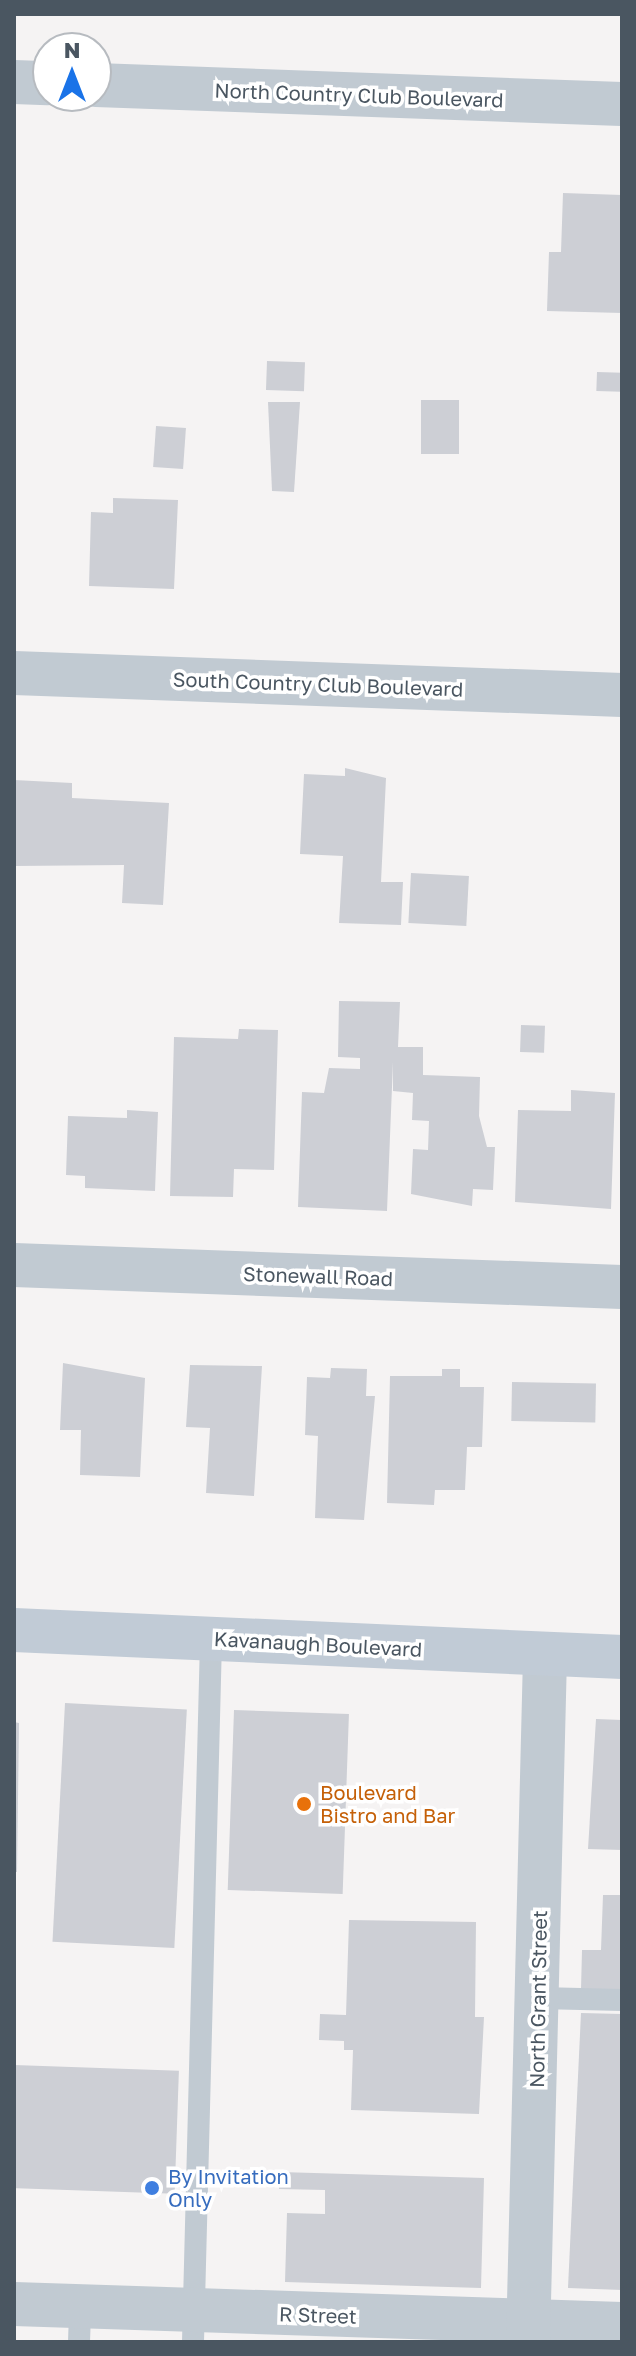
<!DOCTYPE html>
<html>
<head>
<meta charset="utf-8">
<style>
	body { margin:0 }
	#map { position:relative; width:636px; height:2356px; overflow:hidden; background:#f5f3f3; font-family:"Golos Text",sans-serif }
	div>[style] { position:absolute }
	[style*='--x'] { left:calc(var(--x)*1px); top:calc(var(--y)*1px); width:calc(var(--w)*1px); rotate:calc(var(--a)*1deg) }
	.building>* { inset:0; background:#cdcfd5; transform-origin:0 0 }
	.lane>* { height:22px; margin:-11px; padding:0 11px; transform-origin:11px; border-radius:11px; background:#c1cad2 }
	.street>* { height:44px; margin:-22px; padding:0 22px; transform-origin:22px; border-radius:22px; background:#c1cad2 }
	.secondary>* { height:44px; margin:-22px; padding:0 22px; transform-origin:22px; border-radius:22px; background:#c1cbd6 }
	.dots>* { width:22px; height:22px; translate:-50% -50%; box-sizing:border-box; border:4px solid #fff; border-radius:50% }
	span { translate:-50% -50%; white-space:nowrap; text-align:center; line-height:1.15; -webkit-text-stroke:7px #fff; paint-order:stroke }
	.street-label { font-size:20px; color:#4a5661 }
	.food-label { font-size:20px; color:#c56008 }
	.left { translate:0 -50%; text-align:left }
	.shop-label { font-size:20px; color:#366cbe }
	.frame { position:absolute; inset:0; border:16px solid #4a5661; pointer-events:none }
	.north { position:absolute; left:32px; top:32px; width:80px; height:80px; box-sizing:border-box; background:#fff; border:2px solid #b7bbc0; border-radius:50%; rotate:0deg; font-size:22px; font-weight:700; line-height:32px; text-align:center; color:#4a5661 }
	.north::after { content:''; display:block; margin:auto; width:28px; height:36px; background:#1a73e8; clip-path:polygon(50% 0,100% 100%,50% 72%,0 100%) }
</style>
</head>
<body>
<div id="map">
	<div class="building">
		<div style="clip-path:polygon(563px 193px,622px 195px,622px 313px,547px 311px,549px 252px,561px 252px)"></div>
		<div style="left:267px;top:361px;width:38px;height:29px;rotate:2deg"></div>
		<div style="left:597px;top:372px;width:25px;height:19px;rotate:2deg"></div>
		<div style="left:421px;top:400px;width:38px;height:54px"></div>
		<div style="clip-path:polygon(268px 402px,300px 402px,294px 492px,272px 491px)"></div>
		<div style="left:156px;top:426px;width:30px;height:41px;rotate:4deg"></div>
		<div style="clip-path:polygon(113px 498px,178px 500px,174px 589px,89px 586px,91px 512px,113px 513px)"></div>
		<div style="clip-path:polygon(345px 768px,386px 778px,381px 882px,403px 882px,401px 925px,339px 923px,343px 856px,300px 854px,304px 774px,345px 776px)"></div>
		<div style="clip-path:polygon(14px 780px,72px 783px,72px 798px,169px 803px,163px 905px,122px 903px,124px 865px,14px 866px)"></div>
		<div style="left:411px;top:873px;width:58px;height:50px;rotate:3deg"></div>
		<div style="clip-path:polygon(339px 1001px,400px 1002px,398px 1047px,423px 1047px,423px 1075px,480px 1077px,479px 1116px,487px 1147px,495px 1147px,493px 1190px,473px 1189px,472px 1206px,411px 1194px,413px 1149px,428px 1150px,429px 1121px,412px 1120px,413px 1093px,393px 1091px,393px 1062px,387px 1211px,298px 1207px,302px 1092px,324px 1093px,329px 1068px,360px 1069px,360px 1058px,338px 1057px)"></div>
		<div style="left:521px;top:1025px;width:24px;height:27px;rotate:2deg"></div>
		<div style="clip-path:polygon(239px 1029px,278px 1030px,274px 1170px,234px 1169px,233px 1197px,170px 1196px,174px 1037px,238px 1039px)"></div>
		<div style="clip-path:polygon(571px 1090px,615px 1093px,611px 1209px,515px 1202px,518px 1110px,571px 1111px)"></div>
		<div style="clip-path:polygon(127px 1110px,158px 1112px,155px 1191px,85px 1188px,85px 1176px,66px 1175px,68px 1116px,127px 1118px)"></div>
		<div style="clip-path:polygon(63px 1363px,145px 1378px,140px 1477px,80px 1475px,81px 1430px,60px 1430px)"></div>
		<div style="clip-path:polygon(190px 1365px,262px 1366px,254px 1496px,206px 1493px,210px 1428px,186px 1427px)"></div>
		<div style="clip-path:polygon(331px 1368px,367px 1369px,366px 1396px,375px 1396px,364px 1520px,315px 1518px,318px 1436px,305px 1435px,307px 1377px,330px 1378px)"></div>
		<div style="clip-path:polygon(442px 1369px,460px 1369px,460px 1387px,484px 1387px,482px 1447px,467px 1447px,465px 1490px,435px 1490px,434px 1505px,387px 1503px,390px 1376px,442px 1376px)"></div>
		<div style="left:512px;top:1382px;width:84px;height:39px;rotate:1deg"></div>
		<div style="left:65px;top:1703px;width:122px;height:239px;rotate:3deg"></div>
		<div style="left:234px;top:1710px;width:115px;height:180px;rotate:2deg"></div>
		<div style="clip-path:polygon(596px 1719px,622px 1720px,622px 1850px,588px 1849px)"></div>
		<div style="clip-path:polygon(14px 1722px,19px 1723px,17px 1872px,14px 1872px)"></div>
		<div style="clip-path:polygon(603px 1895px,622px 1895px,622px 1991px,581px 1989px,582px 1950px,601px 1950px)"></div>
		<div style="clip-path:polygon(349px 1920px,476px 1922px,475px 2017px,484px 2017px,479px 2114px,351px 2110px,353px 2050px,344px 2050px,344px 2041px,319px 2040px,320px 2014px,346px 2015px)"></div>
		<div style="clip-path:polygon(581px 2013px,622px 2014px,622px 2290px,568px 2288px)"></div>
		<div style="left:14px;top:2065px;width:165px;height:123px;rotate:2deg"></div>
		<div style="clip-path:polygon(280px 2172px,484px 2178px,481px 2288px,285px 2282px,287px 2213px,325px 2214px,325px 2190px,279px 2189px)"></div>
	</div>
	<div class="lane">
		<div style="--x:539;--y:1998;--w:83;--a:1.4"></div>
		<div style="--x:79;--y:2342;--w:36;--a:-88"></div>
		<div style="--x:193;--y:2342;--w:703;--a:-88.53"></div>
	</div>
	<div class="street">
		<div style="--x:14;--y:82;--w:34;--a:2"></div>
		<div style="--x:96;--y:85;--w:526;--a:2.07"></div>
		<div style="--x:14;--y:673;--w:608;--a:2.07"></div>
		<div style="--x:14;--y:1265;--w:608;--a:2.07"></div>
		<div style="--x:14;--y:2304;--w:608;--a:1.88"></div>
		<div style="--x:528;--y:2342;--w:687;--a:-88.58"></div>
	</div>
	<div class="secondary">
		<div style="--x:14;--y:1630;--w:609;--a:2.54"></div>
	</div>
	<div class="dots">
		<div style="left:304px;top:1804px;background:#e8710a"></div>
		<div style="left:152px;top:2188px;background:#3f7fe0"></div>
	</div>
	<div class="street-label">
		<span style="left:359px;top:95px;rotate:2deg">North Country Club Boulevard</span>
		<span style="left:318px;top:684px;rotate:2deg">South Country Club Boulevard</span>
		<span style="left:318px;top:1276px;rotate:2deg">Stonewall Road</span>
		<span style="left:318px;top:1644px;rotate:3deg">Kavanaugh Boulevard</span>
		<span style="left:538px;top:1999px;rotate:-89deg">North Grant Street</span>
		<span style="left:318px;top:2315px;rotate:2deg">R Street</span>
	</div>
	<div class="food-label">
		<span class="left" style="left:320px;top:1804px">Boulevard<br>Bistro and Bar</span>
	</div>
	<div class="shop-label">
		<span class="left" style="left:168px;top:2188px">By Invitation<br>Only</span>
	</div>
	<div class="frame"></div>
	<div class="north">N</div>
</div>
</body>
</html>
